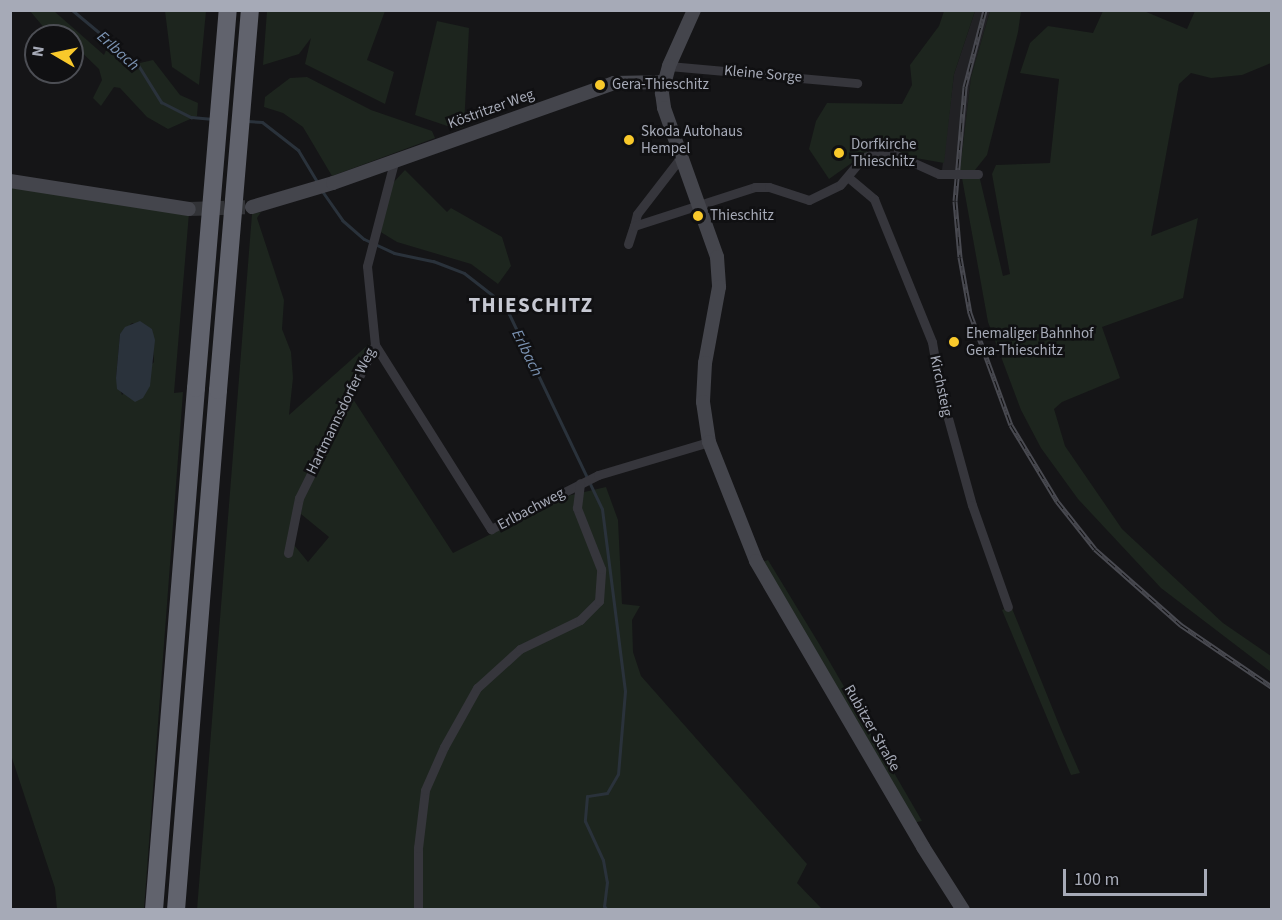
<!DOCTYPE html>
<html>
<head>
<meta charset="utf-8">
<style>
	body { margin:0 }
	#map { position:relative; width:1282px; height:920px; overflow:hidden; background:#151517; font-family:"Source Sans 3",sans-serif }
	div>[style] { position:absolute }
	[style*='--x'] { left:calc(var(--x)*1px); top:calc(var(--y)*1px); width:calc(var(--w)*1px); rotate:calc(var(--a)*1deg) }
	.built>* { inset:0; background:#212124 }
	.green>* { inset:0; background:#1d251e }
	.water>* { inset:0; background:#2a323b }
	.stream>* { height:3px; margin:-1.5px; padding:0 1.5px; transform-origin:1.5px; border-radius:1.5px; background:#2a323b }
	.secondary-tunnel>* { height:14px; margin-top:-7px; transform-origin:0; background:repeating-linear-gradient(90deg,#323337 0 14px,transparent 0 21px) }
	.minor>* { height:9px; margin:-4.5px; padding:0 4.5px; transform-origin:4.5px; border-radius:4.5px; background:#36363c }
	.secondary>* { height:14px; margin:-7px; padding:0 7px; transform-origin:7px; border-radius:7px; background:#44454c }
	.motorway>* { height:18px; margin:-9px; padding:0 9px; transform-origin:9px; border-radius:9px; background:#61636d }
	.rail>* { height:5px; margin-top:-2.5px; transform-origin:0; background:repeating-linear-gradient(90deg,#101012 0 9px,#494a51 0 18px); box-sizing:border-box; border-block:2px solid #494a51 }
	.minor-bridge>* { height:9px; margin:-4.5px; padding:0 4.5px; transform-origin:4.5px; border-radius:4.5px; background:#36363c }
	.motorway-bridge>* { height:18px; margin:-9px; padding:0 9px; transform-origin:9px; border-radius:9px; background:#61636d }
	.dots>* { width:16px; height:16px; translate:-50% -50%; box-sizing:border-box; border:3px solid #101012; border-radius:50% }
	span { translate:-50% -50%; white-space:nowrap; text-align:center; line-height:1.15; -webkit-text-stroke:5px #101012; paint-order:stroke }
	.street-label { font-size:15px; color:#a6aab7 }
	.poi-label { font-size:15px; color:#a6aab7 }
	.left { translate:0 -50%; text-align:left }
	.water-label { font-size:16px; color:#7c94b4; font-style:italic }
	.district-label { font-size:21px; color:#c7c9d3; font-weight:700; letter-spacing:1.5px }
	.frame { position:absolute; inset:0; border:12px solid #a6aab7; pointer-events:none }
	.north { position:absolute; left:24px; top:24px; width:60px; height:60px; box-sizing:border-box; background:#101012; border:2px solid #4c4e54; border-radius:50%; rotate:279deg; font-size:16px; font-weight:700; line-height:24px; text-align:center; color:#a6aab7 }
	.north::after { content:''; display:block; margin:auto; width:21px; height:27px; background:#f9c92b; clip-path:polygon(50% 0,100% 100%,50% 72%,0 100%) }
	.scale { position:absolute; left:1063px; top:869px; width:144px; height:27px; box-sizing:border-box; border:3px solid #a6aab7; border-top:0; padding-left:8px; font-size:18px; line-height:21px; white-space:nowrap; color:#a6aab7; -webkit-text-stroke:4px #101012; paint-order:stroke }
</style>
</head>
<body>
<div id="map">
	<div class="built">
		<div style="clip-path:polygon(975px 11px,990px 11px,971px 77px,960px 170px,942px 170px,954px 74px)"></div>
	</div>
	<div class="green">
		<div style="clip-path:polygon(30px 11px,54px 11px,104px 55px,107px 48px,111px 50px,131px 65px,153px 60px,180px 95px,198px 103px,197px 116px,168px 129px,147px 117px,120px 88px,114px 87px,101px 106px,93px 98px,102px 80px,99px 69px,72px 43px,72px 36px,58px 36px,46px 30px)"></div>
		<div style="clip-path:polygon(165px 11px,206px 11px,199px 85px,172px 67px)"></div>
		<div style="clip-path:polygon(267px 11px,385px 11px,367px 60px,394px 72px,385px 104px,305px 64px,311px 38px,299px 54px,263px 65px)"></div>
		<div style="clip-path:polygon(944px 11px,975px 11px,954px 74px,944px 163px,870px 150px,829px 179px,809px 149px,816px 121px,827px 103px,902px 104px,912px 85px,910px 65px,939px 26px)"></div>
		<div style="clip-path:polygon(990px 11px,1021px 11px,1018px 32px,987px 155px,975px 170px,960px 170px,971px 77px)"></div>
		<div style="clip-path:polygon(1103px 11px,1144px 11px,1187px 29px,1195px 11px,1271px 11px,1271px 63px,1242px 75px,1211px 78px,1191px 73px,1179px 84px,1151px 236px,1198px 218px,1183px 298px,1102px 327px,1120px 378px,1062px 402px,1054px 409px,1065px 446px,1122px 529px,1223px 623px,1271px 656px,1271px 672px,1161px 588px,1078px 499px,1041px 448px,1021px 410px,988px 322px,962px 178px,979px 175px,1003px 276px,1010px 274px,992px 174px,996px 165px,1050px 163px,1059px 79px,1020px 73px,1030px 43px,1048px 26px,1093px 33px)"></div>
		<div style="clip-path:polygon(437px 21px,469px 28px,464px 127px,456px 129px,415px 115px)"></div>
		<div style="clip-path:polygon(307px 77px,371px 110px,432px 131px,435px 138px,332px 176px,303px 127px,283px 113px,264px 107px,265px 97px,290px 78px)"></div>
		<div style="clip-path:polygon(405px 170px,447px 212px,451px 208px,502px 237px,511px 266px,498px 284px,471px 264px,397px 242px,379px 231px,391px 185px)"></div>
		<div style="clip-path:polygon(evenodd,10px 187px,189px 213px,174px 393px,183px 392px,144px 909px,57px 909px,55px 888px,11px 755px,10px 187px,132px 323px,152px 329px,154px 362px,122px 395px,116px 378px,120px 334px,132px 323px)"></div>
		<div style="clip-path:polygon(261px 212px,257px 218px,284px 300px,282px 329px,291px 352px,293px 378px,289px 415px,369px 344px,296px 498px,294px 545px,308px 562px,329px 537px,301px 514px,303px 500px,353px 399px,453px 553px,567px 496px,606px 487px,618px 520px,622px 604px,640px 606px,632px 620px,633px 652px,641px 676px,807px 864px,797px 883px,822px 909px,197px 910px,252px 214px)"></div>
		<div style="clip-path:polygon(768px 560px,821px 647px,922px 821px,903px 825px,752px 566px)"></div>
		<div style="clip-path:polygon(1011px 606px,1062px 732px,1080px 773px,1071px 775px,1002px 610px)"></div>
	</div>
	<div class="water">
		<div style="clip-path:polygon(140px 321px,152px 329px,155px 340px,150px 386px,143px 398px,135px 402px,117px 389px,116px 378px,120px 334px,125px 327px)"></div>
	</div>
	<div class="stream">
		<div style="--x:72;--y:10;--w:86;--a:39.8"></div>
		<div style="--x:138;--y:65;--w:44;--a:58.1"></div>
		<div style="--x:161;--y:102;--w:34;--a:27"></div>
		<div style="--x:191;--y:117;--w:22;--a:5"></div>
		<div style="--x:247;--y:121;--w:15;--a:4"></div>
		<div style="--x:262;--y:122;--w:46;--a:37.9"></div>
		<div style="--x:298;--y:150;--w:37;--a:59"></div>
		<div style="--x:322;--y:191;--w:35;--a:55"></div>
		<div style="--x:342;--y:220;--w:29;--a:41"></div>
		<div style="--x:364;--y:239;--w:33;--a:25"></div>
		<div style="--x:394;--y:253;--w:40;--a:12"></div>
		<div style="--x:433;--y:261;--w:33;--a:21"></div>
		<div style="--x:464;--y:273;--w:37;--a:38"></div>
		<div style="--x:493;--y:296;--w:24;--a:48"></div>
		<div style="--x:509;--y:314;--w:216;--a:64.5"></div>
		<div style="--x:602;--y:509;--w:183;--a:82.8"></div>
		<div style="--x:625;--y:691;--w:83;--a:94.8"></div>
		<div style="--x:618;--y:774;--w:22;--a:120"></div>
		<div style="--x:607;--y:793;--w:20;--a:171"></div>
		<div style="--x:587;--y:796;--w:25;--a:95"></div>
		<div style="--x:585;--y:821;--w:43;--a:65.2"></div>
		<div style="--x:603;--y:860;--w:22;--a:80"></div>
		<div style="--x:607;--y:882;--w:24;--a:97"></div>
		<div style="--x:604;--y:906;--w:5;--a:53"></div>
	</div>
	<div class="secondary-tunnel">
		<div style="--x:189;--y:209;--w:63;--a:-1.8"></div>
	</div>
	<div class="minor">
		<div style="--x:669;--y:66;--w:189;--a:5.2"></div>
		<div style="--x:849;--y:178;--w:33;--a:40"></div>
		<div style="--x:874;--y:199;--w:154;--a:67.9"></div>
		<div style="--x:932;--y:342;--w:48;--a:80.3"></div>
		<div style="--x:940;--y:389;--w:120;--a:74.6"></div>
		<div style="--x:972;--y:505;--w:108;--a:70.6"></div>
		<div style="--x:634;--y:226;--w:12;--a:-76"></div>
		<div style="--x:637;--y:214;--w:72;--a:-52.3"></div>
		<div style="--x:628;--y:244;--w:19;--a:-72"></div>
		<div style="--x:634;--y:226;--w:127;--a:-17.9"></div>
		<div style="--x:755;--y:187;--w:14;--a:0"></div>
		<div style="--x:769;--y:187;--w:42;--a:18"></div>
		<div style="--x:809;--y:200;--w:34;--a:-26"></div>
		<div style="--x:840;--y:185;--w:35;--a:-50"></div>
		<div style="--x:863;--y:158;--w:15;--a:-23"></div>
		<div style="--x:877;--y:152;--w:15;--a:4"></div>
		<div style="--x:892;--y:153;--w:51;--a:24.1"></div>
		<div style="--x:375;--y:345;--w:218;--a:57.8"></div>
		<div style="--x:491;--y:529;--w:120;--a:-26.8"></div>
		<div style="--x:598;--y:475;--w:116;--a:-16.6"></div>
		<div style="--x:288;--y:553;--w:56;--a:-78.7"></div>
		<div style="--x:299;--y:498;--w:171;--a:-63.6"></div>
		<div style="--x:375;--y:345;--w:79;--a:-95.8"></div>
		<div style="--x:367;--y:266;--w:107;--a:-75.4"></div>
		<div style="--x:418;--y:910;--w:62;--a:-90"></div>
		<div style="--x:418;--y:848;--w:58;--a:-83.1"></div>
		<div style="--x:425;--y:790;--w:47;--a:-66.2"></div>
		<div style="--x:444;--y:747;--w:68;--a:-60.8"></div>
		<div style="--x:477;--y:688;--w:58;--a:-42.2"></div>
		<div style="--x:520;--y:649;--w:67;--a:-25.8"></div>
		<div style="--x:580;--y:620;--w:27;--a:-45"></div>
		<div style="--x:599;--y:601;--w:32;--a:-86"></div>
		<div style="--x:601;--y:569;--w:66;--a:-111.5"></div>
		<div style="--x:577;--y:508;--w:25;--a:-83"></div>
	</div>
	<div class="secondary">
		<div style="--x:694;--y:10;--w:61;--a:114.1"></div>
		<div style="--x:669;--y:66;--w:28;--a:105"></div>
		<div style="--x:662;--y:93;--w:15;--a:82"></div>
		<div style="--x:664;--y:108;--w:158;--a:70.4"></div>
		<div style="--x:717;--y:257;--w:30;--a:86"></div>
		<div style="--x:719;--y:287;--w:77;--a:100.4"></div>
		<div style="--x:705;--y:363;--w:39;--a:93"></div>
		<div style="--x:703;--y:402;--w:40;--a:81.5"></div>
		<div style="--x:709;--y:442;--w:128;--a:68.4"></div>
		<div style="--x:756;--y:561;--w:331;--a:59.7"></div>
		<div style="--x:923;--y:847;--w:75;--a:57.6"></div>
		<div style="--x:10;--y:181;--w:181;--a:8.9"></div>
		<div style="--x:252;--y:207;--w:84;--a:-16.5"></div>
		<div style="--x:333;--y:183;--w:298;--a:-19.6"></div>
		<div style="--x:614;--y:83;--w:49;--a:-1.2"></div>
	</div>
	<div class="motorway">
		<div style="--x:154;--y:910;--w:524;--a:-85.4"></div>
		<div style="--x:176;--y:910;--w:522;--a:-85.38"></div>
	</div>
	<div class="rail">
		<div style="--x:985;--y:10;--w:80;--a:104.6"></div>
		<div style="--x:965;--y:87;--w:114;--a:95"></div>
		<div style="--x:955;--y:201;--w:56;--a:84.9"></div>
		<div style="--x:960;--y:257;--w:57;--a:79.9"></div>
		<div style="--x:970;--y:313;--w:119;--a:69.9"></div>
		<div style="--x:1011;--y:425;--w:89;--a:58.8"></div>
		<div style="--x:1057;--y:501;--w:61;--a:51.6"></div>
		<div style="--x:1095;--y:549;--w:115;--a:41.5"></div>
		<div style="--x:1181;--y:625;--w:110;--a:34.3"></div>
	</div>
	<div class="minor-bridge">
		<div style="--x:939;--y:174;--w:39;--a:0"></div>
	</div>
	<div class="motorway-bridge">
		<div style="--x:196;--y:388;--w:379;--a:-85.2"></div>
		<div style="--x:218;--y:390;--w:381;--a:-85.2"></div>
	</div>
	<div class="dots">
		<div style="left:600px;top:85px;background:#f9c92b"></div>
		<div style="left:629px;top:140px;background:#f9c92b"></div>
		<div style="left:839px;top:153px;background:#f9c92b"></div>
		<div style="left:698px;top:216px;background:#f9c92b"></div>
		<div style="left:954px;top:342px;background:#f9c92b"></div>
	</div>
	<div class="street-label">
		<span style="left:763px;top:74px;rotate:5deg">Kleine Sorge</span>
		<span style="left:491px;top:109px;rotate:-20deg">Köstritzer Weg</span>
		<span style="left:941px;top:386px;rotate:78deg">Kirchsteig</span>
		<span style="left:341px;top:411px;rotate:-64deg">Hartmannsdorfer Weg</span>
		<span style="left:531px;top:509px;rotate:-28deg">Erlbachweg</span>
		<span style="left:872px;top:728px;rotate:60deg">Rubitzer Straße</span>
	</div>
	<div class="poi-label">
		<span class="left" style="left:612px;top:85px">Gera-Thieschitz</span>
		<span class="left" style="left:641px;top:140px">Skoda Autohaus<br>Hempel</span>
		<span class="left" style="left:851px;top:153px">Dorfkirche<br>Thieschitz</span>
		<span class="left" style="left:710px;top:216px">Thieschitz</span>
		<span class="left" style="left:966px;top:342px">Ehemaliger Bahnhof<br>Gera-Thieschitz</span>
	</div>
	<div class="water-label">
		<span style="left:118px;top:51px;rotate:42deg">Erlbach</span>
		<span style="left:527px;top:353px;rotate:64deg">Erlbach</span>
	</div>
	<div class="district-label">
		<span style="left:531px;top:305px">THIESCHITZ</span>
	</div>
	<div class="frame"></div>
	<div class="north">N</div>
	<div class="scale">100 m</div>
</div>
</body>
</html>
